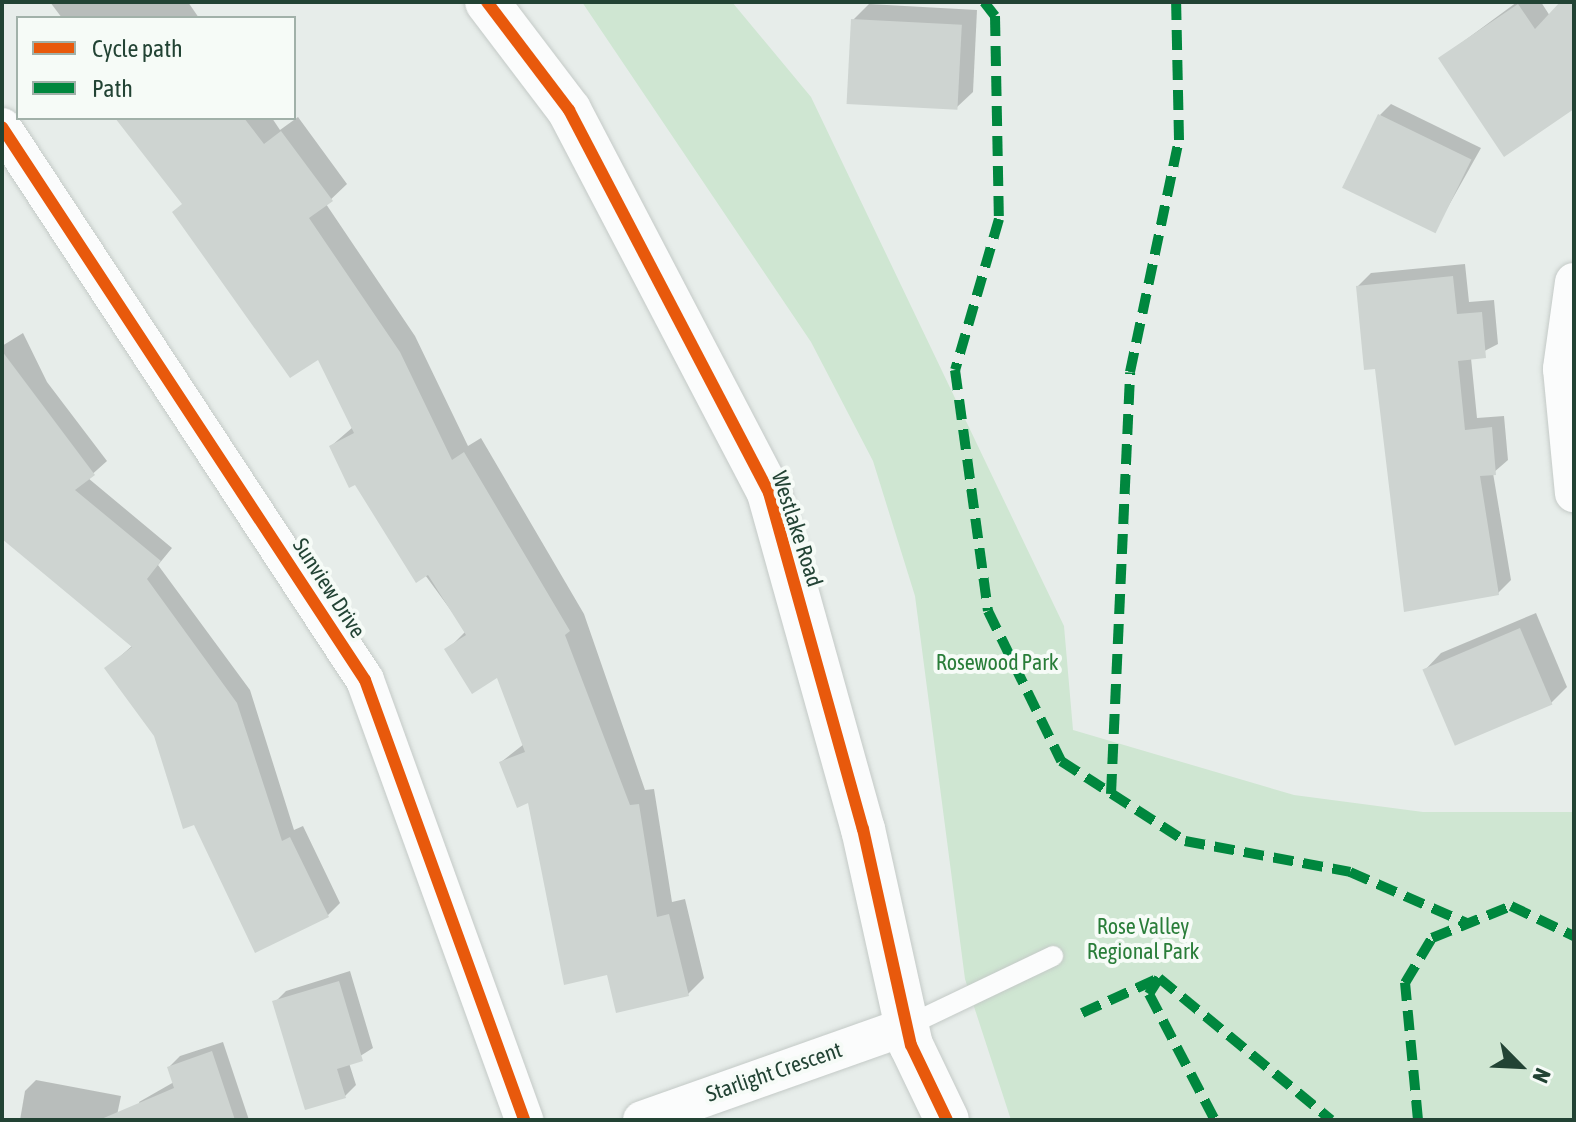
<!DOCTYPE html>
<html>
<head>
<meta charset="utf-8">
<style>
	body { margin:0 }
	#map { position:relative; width:1576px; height:1122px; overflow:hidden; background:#e7edea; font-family:"Asap Condensed",sans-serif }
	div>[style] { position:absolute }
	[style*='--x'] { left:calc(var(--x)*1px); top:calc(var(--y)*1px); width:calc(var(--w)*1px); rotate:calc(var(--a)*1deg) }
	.green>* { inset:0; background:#cfe6d2 }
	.shadow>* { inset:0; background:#0003 }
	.building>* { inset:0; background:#ced4d1; transform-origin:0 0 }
	.roads { filter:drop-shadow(0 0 2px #c4cac7) drop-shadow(0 0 2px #c4cac7) }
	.service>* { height:20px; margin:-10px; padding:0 10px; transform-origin:10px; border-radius:10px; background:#fbfcfc }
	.minor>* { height:38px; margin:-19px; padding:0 19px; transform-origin:19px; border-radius:19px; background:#fbfcfc }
	.tertiary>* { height:44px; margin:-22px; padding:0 22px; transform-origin:22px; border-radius:22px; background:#fbfcfc }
	.quiet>* { height:10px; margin-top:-5px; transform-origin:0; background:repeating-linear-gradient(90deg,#00873e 0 20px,transparent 0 30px) }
	.cycleway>* { height:12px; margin:-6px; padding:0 6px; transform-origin:6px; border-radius:6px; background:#e8590c }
	span { translate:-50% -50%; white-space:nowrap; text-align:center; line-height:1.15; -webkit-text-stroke:8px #f6fbf7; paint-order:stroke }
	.street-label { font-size:22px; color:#224334 }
	.park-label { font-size:22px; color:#297d39 }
	.frame { position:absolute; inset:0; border:4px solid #224334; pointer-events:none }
	.legend { position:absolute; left:16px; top:16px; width:280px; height:104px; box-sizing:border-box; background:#f6fbf7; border:2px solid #a1b1a9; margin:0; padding:10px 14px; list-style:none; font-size:24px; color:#224334 }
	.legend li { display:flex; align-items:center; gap:16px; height:40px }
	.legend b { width:40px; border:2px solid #a1b1a9 }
	.north { position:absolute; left:1480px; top:1026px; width:80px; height:80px; -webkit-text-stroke:6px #f6fbf7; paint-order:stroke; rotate:114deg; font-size:22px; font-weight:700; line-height:32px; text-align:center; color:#224334 }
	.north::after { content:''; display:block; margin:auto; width:28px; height:36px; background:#224334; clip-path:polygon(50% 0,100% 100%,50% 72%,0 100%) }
</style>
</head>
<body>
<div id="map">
	<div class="green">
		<div style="clip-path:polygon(582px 2px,732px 2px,811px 97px,1064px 626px,1073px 730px,1294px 795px,1423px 812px,1574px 812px,1574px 1120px,1011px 1120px,965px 979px,915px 596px,873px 461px,811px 342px)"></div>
	</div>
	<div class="shadow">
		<div style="clip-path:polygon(50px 2px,188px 2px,199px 18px,62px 18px)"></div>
		<div style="clip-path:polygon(1517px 2px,1541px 2px,1550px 16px,1574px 2px,1574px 107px,1441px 58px)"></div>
		<div style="clip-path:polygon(869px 4px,977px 10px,973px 92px,956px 108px,853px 20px)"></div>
		<div style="clip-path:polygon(1391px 104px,1481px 148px,1435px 230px,1380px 115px)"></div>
		<div style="clip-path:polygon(298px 117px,347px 184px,326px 204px,415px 336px,468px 446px,481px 438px,584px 614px,645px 790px,654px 789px,672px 902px,685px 899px,704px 978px,688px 994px,608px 972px,529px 801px,501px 762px,524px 744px,498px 675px,447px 650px,466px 631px,331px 446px,353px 427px,318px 357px,117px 118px,272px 118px,280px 130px)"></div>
		<div style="clip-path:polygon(1465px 264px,1469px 302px,1494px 300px,1498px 344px,1471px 358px,1477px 418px,1504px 416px,1508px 460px,1493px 473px,1511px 580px,1498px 593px,1377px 367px,1358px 286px,1371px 273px)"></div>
		<div style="clip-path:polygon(23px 333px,47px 382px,107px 461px,88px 478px,172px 548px,158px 565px,250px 690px,294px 830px,303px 826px,340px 903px,327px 916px,107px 668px,133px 645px,2px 536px,2px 346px)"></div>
		<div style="clip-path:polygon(1536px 613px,1567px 687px,1551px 703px,1425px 670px,1441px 653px)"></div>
		<div style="clip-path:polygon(350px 971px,373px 1048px,349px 1063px,356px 1085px,345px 1096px,275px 1002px,286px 991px)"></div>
		<div style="clip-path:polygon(223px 1042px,249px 1120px,145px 1120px,139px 1102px,174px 1082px,169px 1067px,180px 1056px)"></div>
		<div style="clip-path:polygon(36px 1080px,121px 1096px,116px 1120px,20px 1120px,25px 1091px)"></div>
	</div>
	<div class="building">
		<div style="clip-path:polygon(1560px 2px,1574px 2px,1574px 109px,1504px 157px,1438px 58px,1518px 4px,1535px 29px)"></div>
		<div style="left:851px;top:19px;width:111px;height:85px;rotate:3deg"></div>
		<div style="left:1378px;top:114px;width:104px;height:82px;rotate:26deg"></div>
		<div style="clip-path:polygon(115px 118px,244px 118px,264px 144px,281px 131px,333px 201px,309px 218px,400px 352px,452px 460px,464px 452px,570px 631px,565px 635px,630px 805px,639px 804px,657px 917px,669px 914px,689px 996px,616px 1013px,607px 975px,564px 985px,528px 803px,517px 808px,499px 762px,525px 752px,497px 678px,472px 694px,444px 649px,466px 635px,428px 575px,416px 583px,355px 485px,349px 488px,329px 446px,354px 433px,318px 360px,290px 378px,172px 212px,182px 204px)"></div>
		<div style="clip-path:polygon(1453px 276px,1457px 314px,1482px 312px,1486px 358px,1458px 361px,1465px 430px,1492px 427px,1496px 475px,1480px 476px,1499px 595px,1404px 612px,1375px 369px,1364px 370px,1356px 286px)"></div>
		<div style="clip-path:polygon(2px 351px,95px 475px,75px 490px,161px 561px,147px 579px,237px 703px,282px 841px,290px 837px,329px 917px,255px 953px,194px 825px,183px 829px,154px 736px,104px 668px,132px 647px,2px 539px)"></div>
		<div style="left:1520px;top:628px;width:83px;height:106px;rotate:67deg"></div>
		<div style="clip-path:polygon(339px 981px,363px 1061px,337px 1069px,346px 1098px,305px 1110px,272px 1001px)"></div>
		<div style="clip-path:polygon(212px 1051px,235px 1120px,99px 1120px,174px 1088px,167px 1067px)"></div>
	</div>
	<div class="roads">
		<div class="service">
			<div style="--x:907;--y:1026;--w:162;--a:-25.6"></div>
		</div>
		<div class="minor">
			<div style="--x:2;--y:127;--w:661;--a:56.72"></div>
			<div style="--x:365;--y:680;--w:468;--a:70.1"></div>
			<div style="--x:1574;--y:282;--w:88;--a:97.9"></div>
			<div style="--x:1562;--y:369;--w:125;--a:84.5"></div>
			<div style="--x:642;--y:1120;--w:281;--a:-19.5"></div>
		</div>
		<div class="tertiary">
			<div style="--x:487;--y:2;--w:136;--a:52.8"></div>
			<div style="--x:569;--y:110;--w:432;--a:62.4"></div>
			<div style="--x:769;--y:493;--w:349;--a:74.4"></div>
			<div style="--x:863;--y:829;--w:221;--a:77.5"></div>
			<div style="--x:911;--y:1045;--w:83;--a:64.4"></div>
		</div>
	</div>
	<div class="quiet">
		<div style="--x:984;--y:2;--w:18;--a:52"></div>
		<div style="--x:995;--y:16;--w:203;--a:88.9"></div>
		<div style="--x:999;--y:219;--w:157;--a:106.2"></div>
		<div style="--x:955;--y:370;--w:243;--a:82.2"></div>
		<div style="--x:988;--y:611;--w:167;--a:64"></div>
		<div style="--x:1061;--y:761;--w:148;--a:32.8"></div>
		<div style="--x:1185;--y:841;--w:168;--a:10.6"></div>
		<div style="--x:1350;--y:872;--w:130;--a:23.6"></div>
		<div style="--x:1111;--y:794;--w:422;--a:-87.4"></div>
		<div style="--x:1130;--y:372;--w:237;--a:-78.1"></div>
		<div style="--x:1179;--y:140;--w:138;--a:-91.2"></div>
		<div style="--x:1159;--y:978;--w:19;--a:122"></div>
		<div style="--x:1149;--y:994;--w:142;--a:62.4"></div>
		<div style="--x:1082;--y:1013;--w:85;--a:-24.4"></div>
		<div style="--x:1159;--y:978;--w:223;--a:39.5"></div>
		<div style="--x:1418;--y:1120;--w:138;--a:-95.4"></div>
		<div style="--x:1405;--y:983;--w:52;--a:-59"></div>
		<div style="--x:1432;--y:938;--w:85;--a:-22.1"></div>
		<div style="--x:1511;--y:906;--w:70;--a:25.5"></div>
	</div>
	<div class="cycleway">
		<div style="--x:487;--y:2;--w:136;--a:52.8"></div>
		<div style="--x:569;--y:110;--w:432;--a:62.4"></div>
		<div style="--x:769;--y:493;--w:349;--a:74.4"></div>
		<div style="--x:863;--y:829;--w:221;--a:77.5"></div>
		<div style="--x:911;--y:1045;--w:83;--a:64.4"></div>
		<div style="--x:2;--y:127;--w:661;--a:56.72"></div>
		<div style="--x:365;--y:680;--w:468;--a:70.1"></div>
	</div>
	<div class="street-label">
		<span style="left:797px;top:529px;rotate:72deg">Westlake Road</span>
		<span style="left:329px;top:588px;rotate:57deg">Sunview Drive</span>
		<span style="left:774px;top:1072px;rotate:-19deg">Starlight Crescent</span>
	</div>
	<div class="park-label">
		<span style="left:997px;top:663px">Rosewood Park</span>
		<span style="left:1143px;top:939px">Rose Valley<br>Regional Park</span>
	</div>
	<div class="frame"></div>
	<ul class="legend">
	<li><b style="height:10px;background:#e8590c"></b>Cycle path</li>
	<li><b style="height:10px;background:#00873e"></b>Path</li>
	</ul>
	<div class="north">N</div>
</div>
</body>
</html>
